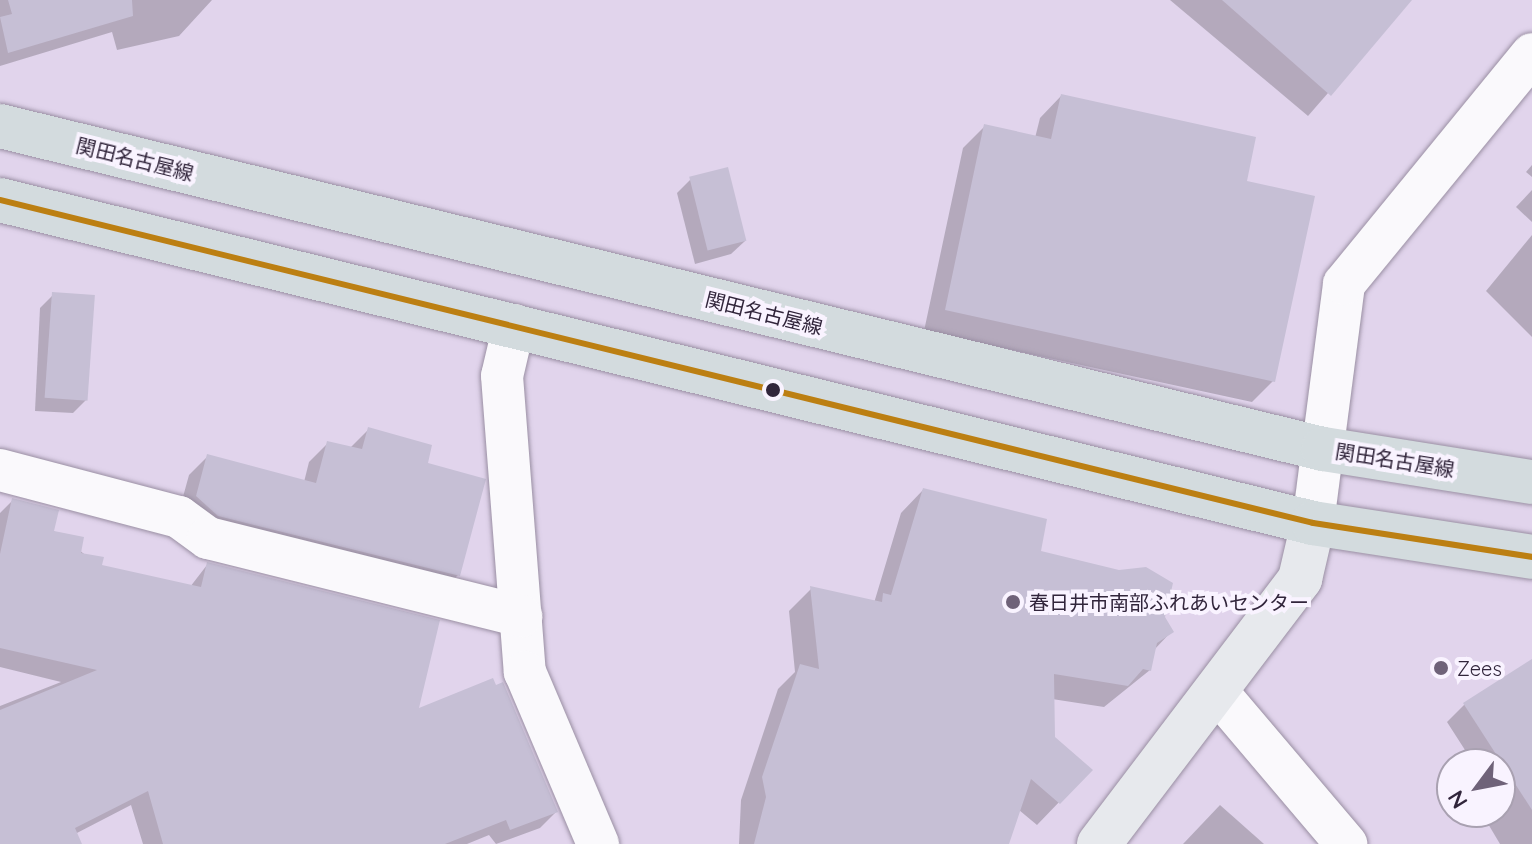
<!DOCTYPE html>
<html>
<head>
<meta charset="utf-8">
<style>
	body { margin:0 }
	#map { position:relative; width:1532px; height:844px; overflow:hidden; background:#e1d4ec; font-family:Quicksand,"Noto Sans JP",sans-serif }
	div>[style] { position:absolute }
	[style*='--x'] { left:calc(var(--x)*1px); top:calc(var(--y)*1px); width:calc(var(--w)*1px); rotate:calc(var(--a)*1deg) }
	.shadow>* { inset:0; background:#0003 }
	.building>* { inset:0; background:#c6bfd5; transform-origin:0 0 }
	.roads { filter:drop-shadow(0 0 2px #9a8fa3) drop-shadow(0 0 2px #9a8fa3) }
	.street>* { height:42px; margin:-21px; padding:0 21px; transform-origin:21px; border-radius:21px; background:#faf9fc }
	.secondary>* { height:44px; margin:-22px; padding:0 22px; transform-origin:22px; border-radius:22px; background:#e7e9ed }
	.primary>* { height:44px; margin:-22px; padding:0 22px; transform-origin:22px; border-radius:22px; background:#d3dbde }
	.bus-1>* { height:6px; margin:-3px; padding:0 3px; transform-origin:3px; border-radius:3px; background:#bc7f12 }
	.dots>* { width:22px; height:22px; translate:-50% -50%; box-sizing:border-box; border:4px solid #f9f3ff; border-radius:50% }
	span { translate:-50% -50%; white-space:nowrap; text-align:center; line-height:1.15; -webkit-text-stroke:8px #f9f3ff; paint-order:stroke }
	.street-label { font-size:20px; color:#31253b }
	.poi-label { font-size:20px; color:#31253b }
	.left { translate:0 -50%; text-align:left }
	.north { position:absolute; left:1436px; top:748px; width:80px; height:80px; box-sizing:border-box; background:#f9f3ff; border:2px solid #a9a1b1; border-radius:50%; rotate:238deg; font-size:22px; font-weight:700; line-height:32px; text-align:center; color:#31253b }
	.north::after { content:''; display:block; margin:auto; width:28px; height:36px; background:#6f6279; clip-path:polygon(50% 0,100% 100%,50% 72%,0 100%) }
</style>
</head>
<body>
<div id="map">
	<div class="shadow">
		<div style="clip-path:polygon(0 0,212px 0,179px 36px,117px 50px,112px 32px,0 66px)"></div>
		<div style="clip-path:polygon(1170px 0,1409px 0,1308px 116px)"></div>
		<div style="clip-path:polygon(1061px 96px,1244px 182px,1273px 381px,1252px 402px,924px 331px,963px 148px,985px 126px,1035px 138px,1040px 118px)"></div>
		<div style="clip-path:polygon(1532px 165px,1532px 177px,1526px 172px)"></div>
		<div style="clip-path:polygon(691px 179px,745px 241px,731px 254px,695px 264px,677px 193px)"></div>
		<div style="clip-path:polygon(1532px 190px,1532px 222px,1516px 207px)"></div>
		<div style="clip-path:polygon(1532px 235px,1532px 337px,1486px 291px)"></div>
		<div style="clip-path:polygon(53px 295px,87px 399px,73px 413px,35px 411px,40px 308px)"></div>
		<div style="clip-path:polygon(368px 430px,425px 465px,458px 575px,439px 594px,178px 515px,189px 475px,208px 456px,304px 482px,309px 462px,328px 443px,350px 448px)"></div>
		<div style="clip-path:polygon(923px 490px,1163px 617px,1171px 632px,1154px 650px,1150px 670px,1104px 707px,1052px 699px,1053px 737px,1090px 770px,1037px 825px,1019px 810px,1005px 844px,739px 844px,741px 800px,778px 689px,795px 672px,789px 611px,811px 589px,874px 603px,901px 513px)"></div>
		<div style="clip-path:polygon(13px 500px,100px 566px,190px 587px,207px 565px,556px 812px,540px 828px,496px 844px,489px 835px,467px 844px,143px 844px,131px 805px,75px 834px,80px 844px,0 844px,0 706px,61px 682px,0 667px,0 513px)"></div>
		<div style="clip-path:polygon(1532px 680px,1532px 844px,1500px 844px,1481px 812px,1500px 812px,1500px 764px,1474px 764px,1447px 722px,1465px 704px)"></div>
		<div style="clip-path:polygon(1220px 805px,1264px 844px,1183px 844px)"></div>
	</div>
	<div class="building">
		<div style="clip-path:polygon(8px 0,132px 0,133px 16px,8px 53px,0 17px,12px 14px)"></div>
		<div style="clip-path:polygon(1222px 0,1412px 0,1331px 96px)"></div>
		<div style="clip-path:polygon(1061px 94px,1256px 137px,1247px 181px,1315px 196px,1275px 382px,945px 310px,984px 124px,1051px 139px)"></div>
		<div style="left:728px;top:167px;width:76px;height:40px;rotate:76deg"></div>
		<div style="left:52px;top:292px;width:43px;height:106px;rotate:4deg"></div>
		<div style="clip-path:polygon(368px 427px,432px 445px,428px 463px,486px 479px,460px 576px,218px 516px,196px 496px,207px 454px,316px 483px,327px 441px,362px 449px)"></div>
		<div style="clip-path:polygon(923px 488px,1047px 519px,1041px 551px,1119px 570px,1146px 567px,1173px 583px,1165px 617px,1174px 632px,1157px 643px,1151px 671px,1143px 669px,1128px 686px,1054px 674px,1055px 737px,1093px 770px,1060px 804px,1031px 779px,1009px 844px,754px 844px,766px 797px,762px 777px,800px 664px,819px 669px,810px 586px,882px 602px,883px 593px,891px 595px)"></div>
		<div style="clip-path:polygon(12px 498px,59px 510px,54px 531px,84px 537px,81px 553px,104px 557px,102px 565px,201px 587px,207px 562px,440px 620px,419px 708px,493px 678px,496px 685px,503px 682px,558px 812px,510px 830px,506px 820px,445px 844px,163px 844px,148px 791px,75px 828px,82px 844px,0 844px,0 710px,97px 670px,0 648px,0 554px)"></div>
		<div style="clip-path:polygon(1532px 659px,1532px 810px,1463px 703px)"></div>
	</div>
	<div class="roads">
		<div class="street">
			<div style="--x:514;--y:325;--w:52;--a:103.2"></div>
			<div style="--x:502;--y:376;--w:297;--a:85.6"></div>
			<div style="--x:525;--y:672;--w:187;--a:67"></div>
			<div style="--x:0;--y:470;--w:185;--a:14.7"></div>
			<div style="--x:179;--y:517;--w:36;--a:36"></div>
			<div style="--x:208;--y:538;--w:323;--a:14"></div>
			<div style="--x:1313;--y:523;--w:241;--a:-82.6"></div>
			<div style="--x:1344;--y:284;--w:297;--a:-50.7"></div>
			<div style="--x:1219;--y:694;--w:197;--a:49.7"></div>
		</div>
		<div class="secondary">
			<div style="--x:1099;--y:844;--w:333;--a:-52.8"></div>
			<div style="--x:1300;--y:579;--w:57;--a:-76.9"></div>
		</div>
		<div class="primary">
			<div style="--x:0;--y:126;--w:1362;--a:13.72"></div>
			<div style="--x:1323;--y:449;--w:212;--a:9"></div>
			<div style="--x:0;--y:200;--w:1352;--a:13.82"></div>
			<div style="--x:1313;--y:523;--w:222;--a:8.8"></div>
		</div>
	</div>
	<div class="bus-1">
		<div style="--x:0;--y:200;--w:1352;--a:13.82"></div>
		<div style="--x:1313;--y:523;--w:222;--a:8.8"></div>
	</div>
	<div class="dots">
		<div style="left:773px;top:390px;background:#31253b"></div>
		<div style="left:1013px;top:602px;background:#6f6279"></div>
		<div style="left:1441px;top:668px;background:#6f6279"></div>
	</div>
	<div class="street-label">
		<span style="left:135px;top:159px;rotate:14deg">関田名古屋線</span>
		<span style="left:764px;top:313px;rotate:14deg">関田名古屋線</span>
		<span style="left:1395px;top:460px;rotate:9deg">関田名古屋線</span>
	</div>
	<div class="poi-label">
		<span class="left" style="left:1029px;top:602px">春日井市南部ふれあいセンター</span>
		<span class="left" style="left:1457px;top:668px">Zees</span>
	</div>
	<div class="north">N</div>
</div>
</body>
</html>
